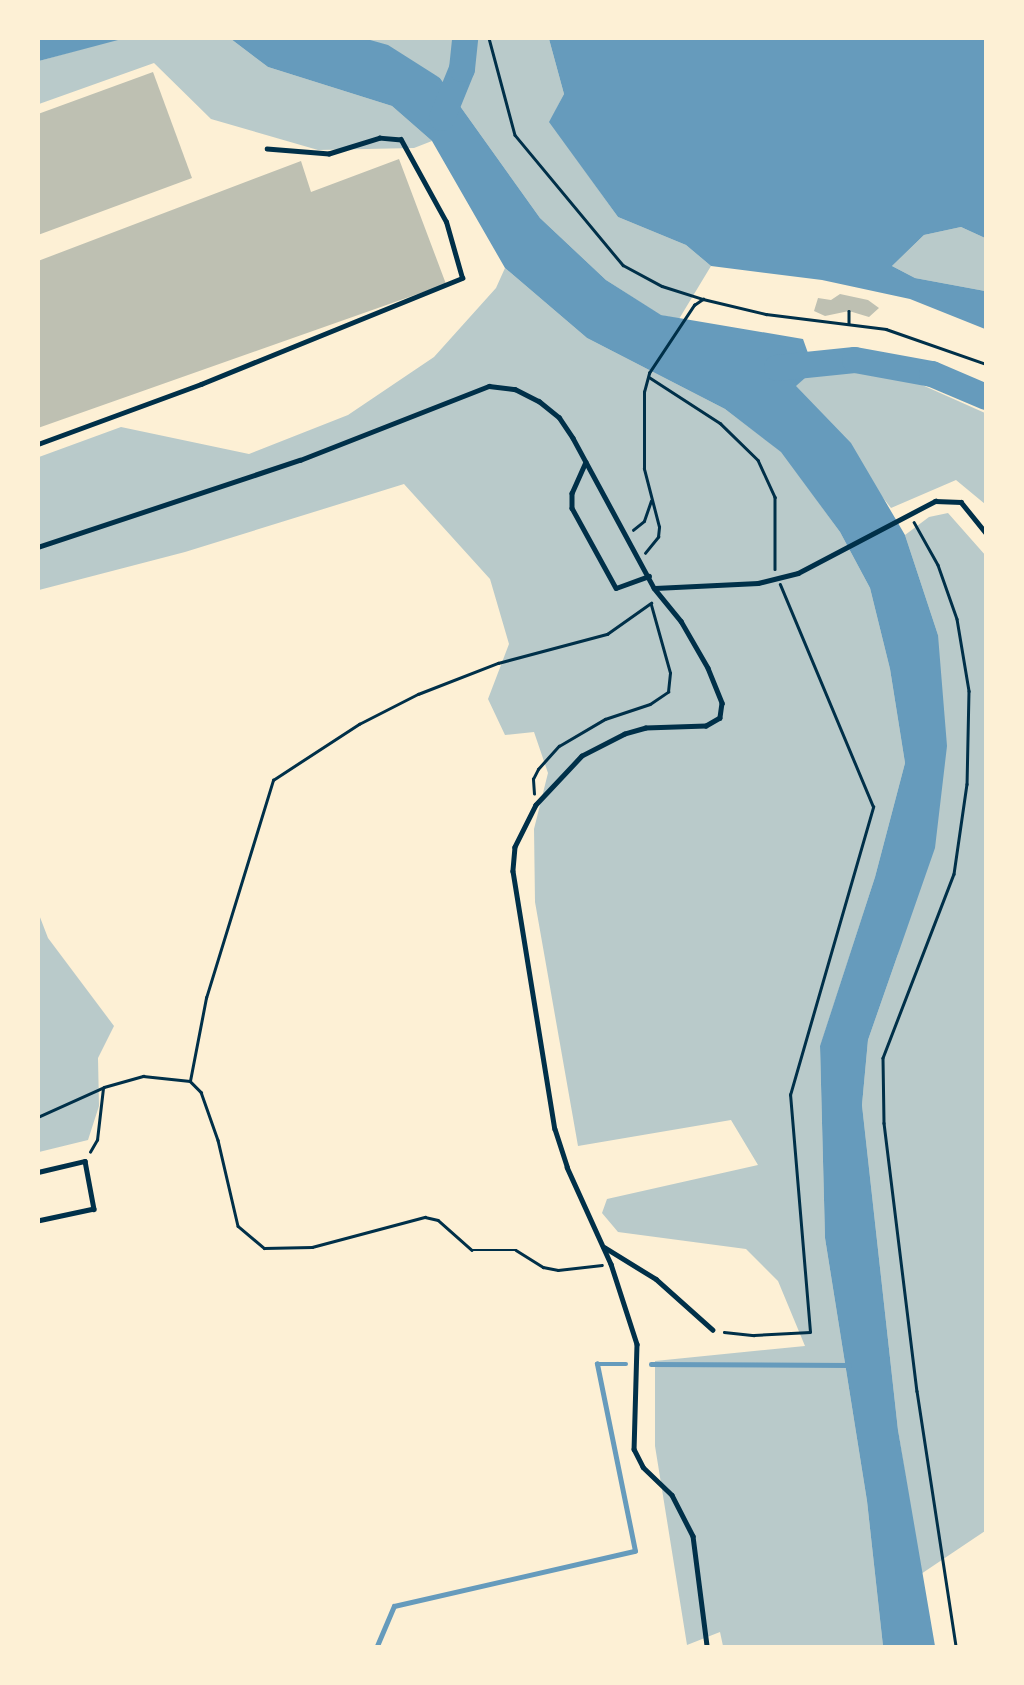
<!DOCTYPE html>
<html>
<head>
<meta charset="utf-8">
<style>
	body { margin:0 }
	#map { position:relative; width:1024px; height:1685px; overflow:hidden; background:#fdf0d5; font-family:"Noto Sans",sans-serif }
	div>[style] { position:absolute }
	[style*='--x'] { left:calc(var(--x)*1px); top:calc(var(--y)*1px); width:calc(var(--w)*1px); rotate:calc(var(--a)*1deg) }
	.green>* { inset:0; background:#b9caca }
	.water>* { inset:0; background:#669bbc }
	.stream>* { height:4.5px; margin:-2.25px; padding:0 2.25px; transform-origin:2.25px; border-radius:2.25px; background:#669bbc }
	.river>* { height:26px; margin:-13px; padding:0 13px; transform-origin:13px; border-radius:13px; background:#669bbc }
	.building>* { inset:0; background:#bec0b2 }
	.path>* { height:2.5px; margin:-1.25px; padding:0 1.25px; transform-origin:1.25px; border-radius:1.25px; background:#003049 }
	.service>* { height:4.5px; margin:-2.25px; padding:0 2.25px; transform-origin:2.25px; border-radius:2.25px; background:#003049 }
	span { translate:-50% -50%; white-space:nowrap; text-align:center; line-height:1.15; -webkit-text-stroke:7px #fdf0d5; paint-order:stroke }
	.frame { position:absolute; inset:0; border:40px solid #fdf0d5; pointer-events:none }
</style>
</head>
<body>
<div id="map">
	<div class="green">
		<div style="clip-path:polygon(117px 39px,231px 39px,268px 67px,392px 106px,432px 141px,414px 148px,318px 150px,211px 119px,154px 63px,39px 104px,39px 61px)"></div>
		<div style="clip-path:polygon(363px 39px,549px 39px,564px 94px,550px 122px,618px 217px,686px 245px,711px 266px,679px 319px,660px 315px,606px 280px,540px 218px,440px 78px)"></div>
		<div style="clip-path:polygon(961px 227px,985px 238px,985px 291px,915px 278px,892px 266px,924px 235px)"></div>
		<div style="clip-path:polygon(505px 268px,587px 338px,725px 409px,782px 452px,840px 532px,870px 588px,890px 669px,905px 763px,875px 877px,820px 1047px,825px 1238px,867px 1501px,883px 1646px,723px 1646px,720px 1632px,687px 1645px,655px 1446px,655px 1361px,805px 1346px,778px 1281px,746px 1249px,618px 1232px,602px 1213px,607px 1199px,758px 1165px,731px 1120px,578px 1146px,535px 902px,534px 829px,548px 773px,534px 732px,505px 735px,488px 699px,509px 644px,490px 579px,404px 484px,185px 552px,39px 590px,39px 457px,121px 427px,249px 454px,348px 415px,434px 357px,496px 288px)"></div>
		<div style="clip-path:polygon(814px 370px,902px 376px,985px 413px,985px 504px,956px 480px,891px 508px,795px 386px)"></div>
		<div style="clip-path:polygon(948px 513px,986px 556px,985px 1531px,921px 1574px,898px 1430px,862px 1105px,868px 1040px,898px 954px,938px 635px,905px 535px,929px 517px)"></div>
		<div style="clip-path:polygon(38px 912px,48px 938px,114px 1026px,98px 1058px,99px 1106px,88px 1140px,39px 1152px)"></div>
	</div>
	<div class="water">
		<div style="clip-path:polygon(39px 38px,117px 38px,118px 40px,39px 61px)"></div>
		<div style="clip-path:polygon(363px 38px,388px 45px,440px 78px,540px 218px,606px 280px,661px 315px,803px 339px,814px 370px,796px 386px,851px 443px,905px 535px,938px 635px,947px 746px,935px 848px,868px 1040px,862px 1105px,898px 1430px,935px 1646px,883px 1646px,867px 1501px,825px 1238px,820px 1046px,875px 877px,905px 763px,890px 669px,870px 588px,840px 532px,781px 452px,725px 409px,587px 338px,505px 268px,432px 141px,392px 106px,268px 67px,231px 39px)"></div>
		<div style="clip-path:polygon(549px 39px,985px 39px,985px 238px,961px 227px,924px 235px,892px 266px,915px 278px,985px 291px,985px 329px,910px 299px,822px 280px,711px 266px,686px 245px,618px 217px,549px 122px,564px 94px)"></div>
	</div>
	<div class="stream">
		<div style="--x:651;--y:1364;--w:198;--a:0.3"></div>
		<div style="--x:377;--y:1646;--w:43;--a:-67"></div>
		<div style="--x:394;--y:1606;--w:247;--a:-12.9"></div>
		<div style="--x:635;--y:1551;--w:191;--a:-101.5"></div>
		<div style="--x:597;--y:1364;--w:29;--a:0"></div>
	</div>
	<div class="river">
		<div style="--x:442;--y:118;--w:53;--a:-67.8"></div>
		<div style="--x:462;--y:69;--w:31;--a:-84"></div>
		<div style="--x:777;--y:368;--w:78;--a:-5.9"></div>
		<div style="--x:855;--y:360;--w:78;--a:10.3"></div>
		<div style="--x:932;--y:374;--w:59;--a:23.1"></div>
	</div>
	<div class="building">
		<div style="clip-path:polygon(153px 72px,192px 178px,38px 235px,38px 114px)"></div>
		<div style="clip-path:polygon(399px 159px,446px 284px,38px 428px,38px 261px,301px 161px,311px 192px)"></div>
		<div style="clip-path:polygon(840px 294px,868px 300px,879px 308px,869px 317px,849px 311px,825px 316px,814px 311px,818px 298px,831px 300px)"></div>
	</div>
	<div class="path">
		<div style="--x:489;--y:38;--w:100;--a:75"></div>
		<div style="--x:515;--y:135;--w:169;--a:50.3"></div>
		<div style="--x:623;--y:265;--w:44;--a:28.3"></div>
		<div style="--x:662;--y:286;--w:43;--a:17.6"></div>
		<div style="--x:703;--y:299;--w:65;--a:13.4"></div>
		<div style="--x:766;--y:314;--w:121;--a:7.1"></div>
		<div style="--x:886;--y:329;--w:106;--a:19.3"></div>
		<div style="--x:849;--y:311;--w:13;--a:90"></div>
		<div style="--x:649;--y:377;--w:85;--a:32.9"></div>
		<div style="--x:720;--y:423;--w:53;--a:44.2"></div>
		<div style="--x:758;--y:460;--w:41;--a:65.3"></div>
		<div style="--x:775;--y:497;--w:72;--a:90"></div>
		<div style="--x:914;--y:522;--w:49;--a:60.8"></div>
		<div style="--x:938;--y:565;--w:57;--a:70.6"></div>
		<div style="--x:957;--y:619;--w:73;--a:80.5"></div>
		<div style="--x:969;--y:691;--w:93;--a:91.2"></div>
		<div style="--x:967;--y:784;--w:91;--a:98.2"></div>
		<div style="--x:954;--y:874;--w:197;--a:111.1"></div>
		<div style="--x:883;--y:1058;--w:65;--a:89.1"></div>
		<div style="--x:884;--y:1123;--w:270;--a:83"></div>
		<div style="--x:917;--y:1391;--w:258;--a:81.3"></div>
		<div style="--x:633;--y:530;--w:14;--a:-39"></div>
		<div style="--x:644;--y:521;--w:21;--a:-71"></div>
		<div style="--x:645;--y:553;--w:21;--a:-51"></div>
		<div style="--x:658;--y:537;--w:10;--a:-84"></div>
		<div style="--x:659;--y:527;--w:60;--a:-104.5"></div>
		<div style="--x:644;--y:469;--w:77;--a:-90"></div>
		<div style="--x:644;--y:392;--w:20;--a:-75"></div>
		<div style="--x:649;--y:373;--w:82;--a:-56.5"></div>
		<div style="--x:694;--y:305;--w:11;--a:-34"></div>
		<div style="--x:534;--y:794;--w:15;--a:-94"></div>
		<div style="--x:533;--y:779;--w:11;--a:-63"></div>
		<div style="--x:538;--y:769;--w:31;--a:-48"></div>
		<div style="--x:559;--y:746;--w:53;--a:-30.4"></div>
		<div style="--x:605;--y:719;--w:47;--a:-18.4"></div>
		<div style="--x:650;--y:704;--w:22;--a:-34"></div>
		<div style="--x:668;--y:692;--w:19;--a:-84"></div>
		<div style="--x:670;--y:673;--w:71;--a:-105.6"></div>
		<div style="--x:190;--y:1081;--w:85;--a:-79.1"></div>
		<div style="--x:206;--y:998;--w:228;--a:-72.9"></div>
		<div style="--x:273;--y:780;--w:103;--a:-33.1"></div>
		<div style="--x:359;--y:724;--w:66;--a:-27"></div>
		<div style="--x:418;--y:694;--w:86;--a:-21.2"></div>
		<div style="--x:498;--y:663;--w:113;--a:-14.9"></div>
		<div style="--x:607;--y:634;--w:54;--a:-35.2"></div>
		<div style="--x:38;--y:1117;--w:72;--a:-24.4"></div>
		<div style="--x:104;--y:1087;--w:41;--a:-15.8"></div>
		<div style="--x:143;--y:1076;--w:47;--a:6.1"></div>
		<div style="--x:190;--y:1081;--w:16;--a:45"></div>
		<div style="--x:201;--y:1092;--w:51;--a:70.5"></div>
		<div style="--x:218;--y:1140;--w:88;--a:76.9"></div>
		<div style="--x:238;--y:1226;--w:34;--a:40"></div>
		<div style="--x:264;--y:1248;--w:48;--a:-1.2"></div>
		<div style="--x:312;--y:1247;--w:117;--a:-14.9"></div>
		<div style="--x:425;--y:1217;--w:13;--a:13"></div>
		<div style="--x:438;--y:1220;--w:45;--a:41.4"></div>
		<div style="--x:472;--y:1250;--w:44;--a:0"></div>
		<div style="--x:516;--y:1250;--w:32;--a:32"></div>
		<div style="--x:543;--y:1267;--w:15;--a:11"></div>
		<div style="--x:558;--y:1270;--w:44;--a:-6.5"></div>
		<div style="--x:90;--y:1152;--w:14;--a:-60"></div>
		<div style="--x:97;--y:1140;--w:52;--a:-83.4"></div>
		<div style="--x:724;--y:1332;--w:30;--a:6"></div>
		<div style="--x:754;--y:1335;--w:56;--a:-3.1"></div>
		<div style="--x:810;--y:1332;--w:238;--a:-94.8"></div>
		<div style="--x:790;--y:1095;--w:300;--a:-73.9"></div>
		<div style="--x:873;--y:807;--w:241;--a:-112.7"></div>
	</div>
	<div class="service">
		<div style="--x:38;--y:444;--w:174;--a:-20.2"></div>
		<div style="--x:201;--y:384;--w:282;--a:-22.1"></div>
		<div style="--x:462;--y:278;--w:58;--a:-105.9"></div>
		<div style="--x:446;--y:222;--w:94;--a:-118.8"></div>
		<div style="--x:401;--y:140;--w:21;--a:-175"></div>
		<div style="--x:380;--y:138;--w:53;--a:162.6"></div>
		<div style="--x:329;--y:154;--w:62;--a:-175.4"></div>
		<div style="--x:586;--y:462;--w:34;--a:114"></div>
		<div style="--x:572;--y:493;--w:15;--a:90"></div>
		<div style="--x:572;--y:508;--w:91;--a:61.2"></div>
		<div style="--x:616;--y:588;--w:35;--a:-20"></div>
		<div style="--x:38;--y:547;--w:276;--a:-18.4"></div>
		<div style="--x:300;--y:460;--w:203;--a:-21.4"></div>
		<div style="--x:489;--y:386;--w:26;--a:7"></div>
		<div style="--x:515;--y:389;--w:27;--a:27"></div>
		<div style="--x:539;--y:401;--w:26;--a:39"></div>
		<div style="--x:559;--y:417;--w:25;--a:56"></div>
		<div style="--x:573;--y:438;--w:170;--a:61.6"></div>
		<div style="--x:654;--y:588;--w:43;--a:50.7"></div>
		<div style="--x:681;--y:621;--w:54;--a:60.1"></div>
		<div style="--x:708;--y:668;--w:38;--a:68"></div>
		<div style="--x:722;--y:703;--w:15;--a:98"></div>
		<div style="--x:720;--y:718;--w:16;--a:150"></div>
		<div style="--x:706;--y:726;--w:60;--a:178.1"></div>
		<div style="--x:646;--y:728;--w:22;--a:164"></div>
		<div style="--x:625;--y:734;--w:48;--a:152.9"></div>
		<div style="--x:582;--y:756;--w:67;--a:133.2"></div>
		<div style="--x:536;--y:805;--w:47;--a:116.6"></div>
		<div style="--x:515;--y:847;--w:24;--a:95"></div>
		<div style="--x:513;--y:871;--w:261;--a:80.8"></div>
		<div style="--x:555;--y:1129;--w:40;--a:72"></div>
		<div style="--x:567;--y:1167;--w:107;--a:65.6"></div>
		<div style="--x:611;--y:1264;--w:84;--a:72"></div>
		<div style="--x:637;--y:1344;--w:105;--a:91.6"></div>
		<div style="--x:634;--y:1449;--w:20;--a:63"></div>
		<div style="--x:643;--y:1467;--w:40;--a:44"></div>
		<div style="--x:672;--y:1495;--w:46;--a:62.9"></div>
		<div style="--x:693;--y:1536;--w:111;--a:82.7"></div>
		<div style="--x:655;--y:588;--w:103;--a:-2.8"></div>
		<div style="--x:758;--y:583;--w:41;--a:-14"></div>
		<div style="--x:798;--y:573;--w:155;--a:-27.7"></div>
		<div style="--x:935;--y:501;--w:26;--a:2"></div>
		<div style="--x:961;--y:502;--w:40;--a:51"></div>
		<div style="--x:38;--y:1172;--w:48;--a:-13.2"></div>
		<div style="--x:85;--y:1161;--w:49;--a:79.4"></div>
		<div style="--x:94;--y:1209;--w:57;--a:167.9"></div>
		<div style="--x:604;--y:1247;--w:61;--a:31.6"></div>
		<div style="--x:656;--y:1279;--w:76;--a:41.8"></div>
	</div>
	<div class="frame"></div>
</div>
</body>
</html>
